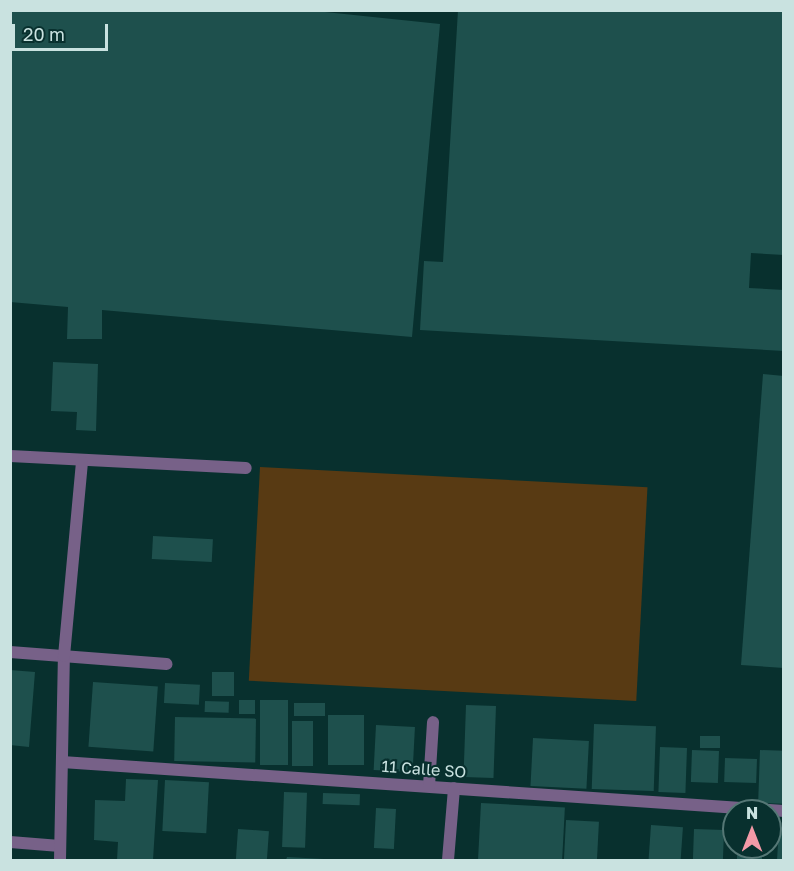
<!DOCTYPE html>
<html>
<head>
<meta charset="utf-8">
<style>
	body { margin:0 }
	#map { position:relative; width:794px; height:871px; overflow:hidden; background:#08302e; font-family:"Golos Text",sans-serif }
	div>[style] { position:absolute }
	[style*='--x'] { left:calc(var(--x)*1px); top:calc(var(--y)*1px); width:calc(var(--w)*1px); rotate:calc(var(--a)*1deg) }
	.green>* { inset:0; background:#583a13; transform-origin:0 0 }
	.building>* { inset:0; background:#1e504d; transform-origin:0 0 }
	.street>* { height:12px; margin:-6px; padding:0 6px; transform-origin:6px; border-radius:6px; background:#776188 }
	span { translate:-50% -50%; white-space:nowrap; text-align:center; line-height:1.15; -webkit-text-stroke:4.5px #08302e; paint-order:stroke }
	.street-label { font-size:16px; color:#c9e2e0 }
	.frame { position:absolute; inset:0; border:12px solid #c9e2e0; pointer-events:none }
	.north { position:absolute; left:722px; top:799px; width:60px; height:60px; box-sizing:border-box; background:#08302e; border:2px solid #557775; border-radius:50%; rotate:0deg; font-size:16px; font-weight:700; line-height:24px; text-align:center; color:#c9e2e0 }
	.north::after { content:''; display:block; margin:auto; width:21px; height:27px; background:#f39aa7; clip-path:polygon(50% 0,100% 100%,50% 72%,0 100%) }
	.scale { position:absolute; left:12px; top:24px; width:96px; height:27px; box-sizing:border-box; border:3px solid #c9e2e0; border-top:0; padding-left:8px; font-size:18px; line-height:21px; white-space:nowrap; color:#c9e2e0; -webkit-text-stroke:4px #08302e; paint-order:stroke }
</style>
</head>
<body>
<div id="map">
	<div class="green">
		<div style="left:260px;top:467px;width:388px;height:214px;rotate:3deg"></div>
	</div>
	<div class="building">
		<div style="clip-path:polygon(10px 10px,306px 10px,440px 24px,412px 337px,102px 310px,102px 339px,67px 339px,68px 307px,10px 302px)"></div>
		<div style="clip-path:polygon(458px 10px,784px 10px,784px 255px,751px 253px,749px 288px,784px 290px,784px 351px,420px 330px,424px 261px,443px 262px)"></div>
		<div style="clip-path:polygon(53px 362px,98px 364px,96px 431px,76px 430px,77px 412px,51px 411px)"></div>
		<div style="clip-path:polygon(763px 374px,784px 376px,784px 668px,741px 665px)"></div>
		<div style="left:153px;top:536px;width:60px;height:23px;rotate:3deg"></div>
		<div style="clip-path:polygon(10px 670px,35px 672px,29px 747px,10px 745px)"></div>
		<div style="left:212px;top:672px;width:22px;height:24px"></div>
		<div style="left:93px;top:682px;width:65px;height:65px;rotate:4deg"></div>
		<div style="left:165px;top:683px;width:35px;height:20px;rotate:3deg"></div>
		<div style="left:239px;top:700px;width:16px;height:14px"></div>
		<div style="left:260px;top:700px;width:28px;height:65px"></div>
		<div style="left:205px;top:701px;width:24px;height:11px;rotate:2deg"></div>
		<div style="left:325px;top:703px;width:13px;height:31px;rotate:90deg"></div>
		<div style="left:466px;top:705px;width:30px;height:72px;rotate:2deg"></div>
		<div style="left:328px;top:715px;width:36px;height:50px"></div>
		<div style="left:175px;top:717px;width:81px;height:44px;rotate:1deg"></div>
		<div style="left:292px;top:721px;width:21px;height:45px"></div>
		<div style="left:594px;top:724px;width:62px;height:65px;rotate:2deg"></div>
		<div style="left:376px;top:725px;width:39px;height:45px;rotate:3deg"></div>
		<div style="left:700px;top:736px;width:20px;height:12px"></div>
		<div style="left:533px;top:738px;width:56px;height:48px;rotate:3deg"></div>
		<div style="left:660px;top:747px;width:27px;height:45px;rotate:2deg"></div>
		<div style="left:692px;top:750px;width:27px;height:32px;rotate:2deg"></div>
		<div style="left:760px;top:750px;width:24px;height:53px;rotate:2deg"></div>
		<div style="left:725px;top:758px;width:32px;height:24px;rotate:2deg"></div>
		<div style="clip-path:polygon(126px 779px,158px 780px,153px 860px,117px 860px,118px 842px,94px 840px,95px 800px,125px 801px)"></div>
		<div style="left:165px;top:780px;width:44px;height:51px;rotate:3deg"></div>
		<div style="left:284px;top:792px;width:23px;height:55px;rotate:2deg"></div>
		<div style="left:323px;top:793px;width:37px;height:11px;rotate:2deg"></div>
		<div style="left:481px;top:803px;width:84px;height:57px;rotate:3deg"></div>
		<div style="left:376px;top:808px;width:20px;height:40px;rotate:3deg"></div>
		<div style="left:566px;top:820px;width:33px;height:40px;rotate:3deg"></div>
		<div style="left:651px;top:825px;width:32px;height:35px;rotate:4deg"></div>
		<div style="clip-path:polygon(779px 827px,784px 827px,784px 860px,777px 860px)"></div>
		<div style="left:238px;top:829px;width:31px;height:31px;rotate:4deg"></div>
		<div style="left:694px;top:829px;width:30px;height:31px;rotate:2deg"></div>
		<div style="left:737px;top:847px;width:25px;height:13px"></div>
		<div style="clip-path:polygon(287px 857px,324px 859px,324px 860px,286px 860px)"></div>
	</div>
	<div class="street">
		<div style="--x:10;--y:456;--w:236;--a:2.9"></div>
		<div style="--x:10;--y:652;--w:157;--a:4.4"></div>
		<div style="--x:62;--y:762;--w:724;--a:3.88"></div>
		<div style="--x:429;--y:786;--w:64;--a:-86.4"></div>
		<div style="--x:10;--y:842;--w:50;--a:4.6"></div>
		<div style="--x:60;--y:860;--w:204;--a:-88.9"></div>
		<div style="--x:64;--y:656;--w:195;--a:-84.7"></div>
		<div style="--x:448;--y:860;--w:72;--a:-85.2"></div>
	</div>
	<div class="street-label">
		<span style="left:424px;top:769px;rotate:4deg">11 Calle SO</span>
	</div>
	<div class="frame"></div>
	<div class="north">N</div>
	<div class="scale">20 m</div>
</div>
</body>
</html>
